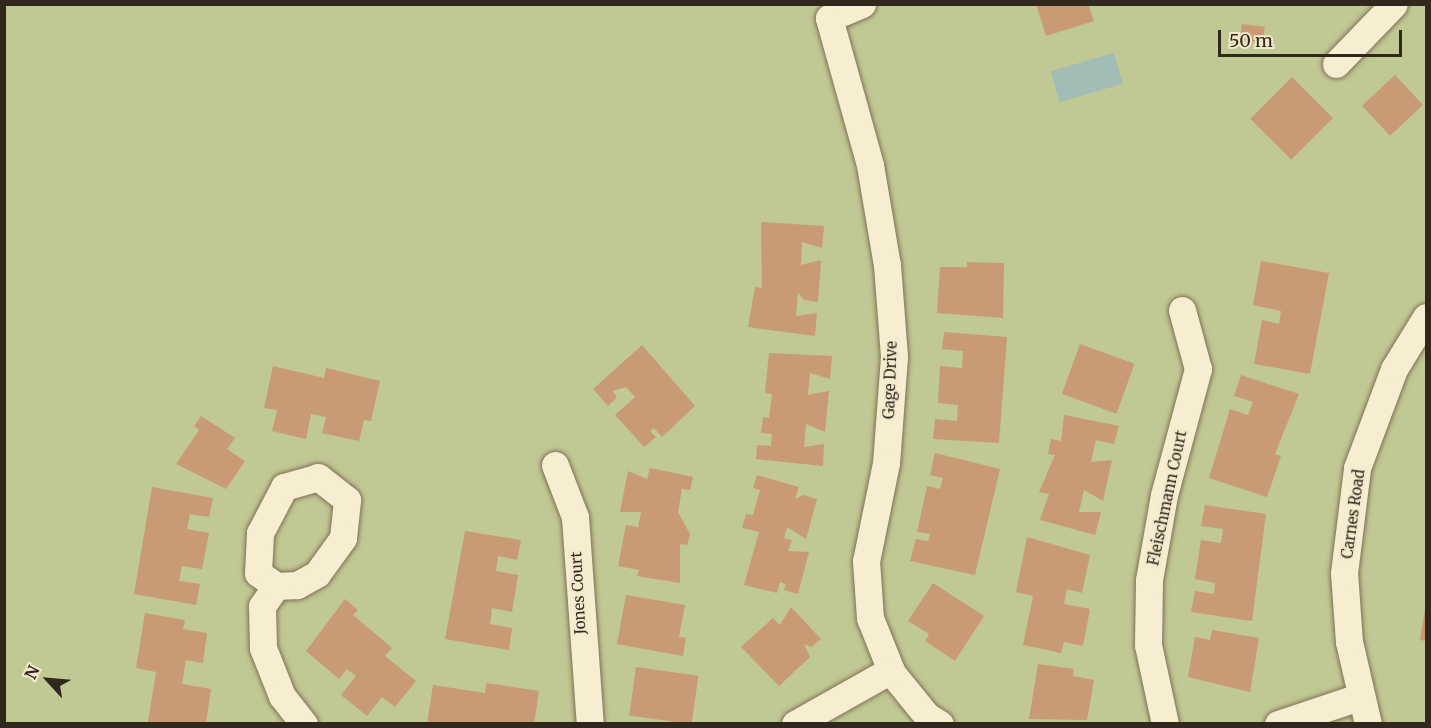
<!DOCTYPE html>
<html>
<head>
<meta charset="utf-8">
<style>
	body { margin:0 }
	#map { position:relative; width:1431px; height:728px; overflow:hidden; background:#ebdfbe; font-family:Merriweather,serif }
	div>[style] { position:absolute }
	[style*='--x'] { left:calc(var(--x)*1px); top:calc(var(--y)*1px); width:calc(var(--w)*1px); rotate:calc(var(--a)*1deg) }
	.green>* { inset:0; background:#c0c893; transform-origin:0 0 }
	.water>* { inset:0; background:#a1bdb6; transform-origin:0 0 }
	.building>* { inset:0; background:#c89b75; transform-origin:0 0 }
	.roads { filter:drop-shadow(0 0 2px #827058) drop-shadow(0 0 2px #827058) }
	.minor>* { height:27px; margin:-13.5px; padding:0 13.5px; transform-origin:13.5px; border-radius:13.5px; background:#f7edd0 }
	span { translate:-50% -50%; white-space:nowrap; text-align:center; line-height:1.15; -webkit-text-stroke:4.5px #f3e9cd; paint-order:stroke }
	.street-label { font-size:15px; color:#32271c }
	.frame { position:absolute; inset:0; border:6px solid #32271c; pointer-events:none }
	.north { position:absolute; left:18px; top:650px; width:60px; height:60px; -webkit-text-stroke:4px #f3e9cd; paint-order:stroke; rotate:296deg; font-size:16px; font-weight:700; line-height:24px; text-align:center; color:#32271c }
	.north::after { content:''; display:block; margin:auto; width:21px; height:27px; background:#32271c; clip-path:polygon(50% 0,100% 100%,50% 72%,0 100%) }
	.scale { position:absolute; left:1218px; top:30px; width:184px; height:27px; box-sizing:border-box; border:3px solid #32271c; border-top:0; padding-left:8px; font-size:18px; line-height:21px; white-space:nowrap; color:#32271c; -webkit-text-stroke:4px #f3e9cd; paint-order:stroke }
</style>
</head>
<body>
<div id="map">
	<div class="green">
		<div style="left:4px;top:5px;width:1422px;height:718px"></div>
	</div>
	<div class="water">
		<div style="left:1114px;top:53px;width:32px;height:66px;rotate:74deg"></div>
	</div>
	<div class="building">
		<div style="clip-path:polygon(1036px 4px,1088px 4px,1094px 21px,1046px 36px)"></div>
		<div style="left:1242px;top:24px;width:23px;height:16px;rotate:7deg"></div>
		<div style="left:1395px;top:75px;width:41px;height:45px;rotate:47deg"></div>
		<div style="left:1292px;top:77px;width:58px;height:59px;rotate:45deg"></div>
		<div style="clip-path:polygon(761px 222px,824px 226px,822px 248px,802px 242px,801px 265px,821px 260px,818px 302px,804px 300px,798px 293px,796px 316px,817px 313px,815px 336px,748px 327px,755px 287px,762px 288px)"></div>
		<div style="clip-path:polygon(1261px 261px,1329px 273px,1310px 374px,1254px 364px,1262px 320px,1279px 324px,1281px 311px,1253px 305px)"></div>
		<div style="clip-path:polygon(967px 262px,1004px 263px,1003px 318px,937px 313px,940px 267px,967px 267px)"></div>
		<div style="clip-path:polygon(944px 332px,1007px 337px,999px 443px,933px 439px,935px 419px,957px 421px,958px 405px,938px 403px,940px 366px,962px 368px,963px 351px,942px 349px)"></div>
		<div style="left:1080px;top:344px;width:58px;height:53px;rotate:20deg"></div>
		<div style="clip-path:polygon(642px 345px,695px 406px,662px 437px,654px 428px,650px 431px,656px 437px,644px 447px,615px 415px,635px 397px,626px 387px,612px 391px,617px 397px,608px 406px,593px 389px)"></div>
		<div style="clip-path:polygon(769px 353px,832px 356px,830px 379px,810px 373px,808px 395px,829px 391px,825px 432px,806px 424px,804px 447px,824px 444px,823px 466px,756px 459px,757px 445px,771px 446px,772px 434px,761px 433px,763px 417px,769px 418px,772px 394px,765px 393px)"></div>
		<div style="clip-path:polygon(273px 366px,324px 378px,326px 368px,380px 381px,371px 421px,364px 420px,359px 441px,322px 433px,326px 417px,311px 414px,306px 439px,272px 431px,277px 410px,264px 408px)"></div>
		<div style="clip-path:polygon(1241px 375px,1299px 394px,1275px 454px,1281px 456px,1267px 497px,1209px 478px,1230px 409px,1248px 415px,1253px 402px,1234px 396px)"></div>
		<div style="clip-path:polygon(1064px 415px,1119px 426px,1114px 444px,1096px 440px,1091px 462px,1112px 460px,1103px 501px,1084px 490px,1079px 512px,1101px 512px,1095px 535px,1040px 520px,1049px 494px,1039px 492px,1055px 455px,1048px 454px,1051px 439px,1061px 441px)"></div>
		<div style="clip-path:polygon(201px 416px,235px 438px,227px 449px,245px 461px,226px 489px,176px 464px,199px 430px,194px 426px)"></div>
		<div style="clip-path:polygon(935px 453px,1000px 469px,975px 575px,910px 561px,916px 539px,928px 541px,930px 534px,917px 532px,927px 486px,940px 489px,943px 478px,930px 475px)"></div>
		<div style="clip-path:polygon(650px 468px,693px 477px,690px 490px,682px 489px,678px 512px,690px 534px,687px 545px,680px 544px,680px 583px,637px 576px,639px 570px,618px 566px,626px 525px,638px 527px,641px 512px,620px 512px,628px 471px,647px 479px)"></div>
		<div style="clip-path:polygon(757px 475px,799px 487px,795px 499px,803px 495px,817px 499px,806px 539px,787px 527px,784px 538px,792px 540px,788px 551px,809px 552px,798px 594px,784px 590px,786px 584px,780px 582px,777px 593px,744px 585px,759px 532px,742px 528px,746px 514px,753px 515px,760px 490px,753px 488px)"></div>
		<div style="clip-path:polygon(152px 487px,213px 498px,209px 517px,190px 514px,187px 529px,209px 533px,202px 569px,182px 566px,179px 581px,200px 584px,196px 605px,134px 594px)"></div>
		<div style="clip-path:polygon(1205px 505px,1266px 514px,1252px 621px,1191px 612px,1195px 591px,1214px 594px,1215px 583px,1195px 579px,1201px 540px,1221px 543px,1223px 529px,1201px 526px)"></div>
		<div style="clip-path:polygon(465px 531px,521px 540px,517px 560px,498px 556px,496px 571px,518px 575px,512px 612px,492px 608px,490px 624px,512px 628px,509px 650px,445px 639px)"></div>
		<div style="clip-path:polygon(1027px 537px,1090px 555px,1082px 593px,1067px 589px,1064px 604px,1090px 609px,1083px 646px,1064px 642px,1061px 653px,1023px 645px,1033px 596px,1016px 592px)"></div>
		<div style="clip-path:polygon(933px 583px,984px 616px,955px 661px,925px 641px,929px 634px,908px 621px)"></div>
		<div style="clip-path:polygon(626px 595px,685px 605px,679px 637px,686px 638px,683px 656px,617px 644px)"></div>
		<div style="clip-path:polygon(345px 599px,358px 610px,353px 615px,392px 648px,385px 656px,416px 681px,395px 707px,382px 697px,367px 716px,341px 695px,356px 676px,347px 669px,339px 679px,306px 651px)"></div>
		<div style="clip-path:polygon(791px 607px,821px 639px,811px 647px,804px 644px,810px 657px,779px 686px,741px 647px,773px 618px,780px 625px)"></div>
		<div style="clip-path:polygon(1425px 609px,1426px 609px,1426px 641px,1420px 640px)"></div>
		<div style="clip-path:polygon(145px 613px,185px 620px,183px 629px,207px 633px,203px 663px,186px 660px,182px 684px,211px 689px,206px 723px,148px 722px,156px 672px,136px 668px)"></div>
		<div style="clip-path:polygon(1212px 630px,1259px 638px,1250px 692px,1188px 677px,1195px 637px,1210px 640px)"></div>
		<div style="clip-path:polygon(1038px 664px,1074px 669px,1073px 676px,1094px 680px,1087px 720px,1029px 719px)"></div>
		<div style="left:636px;top:667px;width:63px;height:49px;rotate:8deg"></div>
		<div style="clip-path:polygon(486px 683px,539px 691px,534px 724px,427px 724px,433px 685px,485px 693px)"></div>
	</div>
	<div class="roads">
		<div class="minor">
			<div style="--x:862;--y:4;--w:36;--a:157"></div>
			<div style="--x:829;--y:18;--w:153;--a:74.4"></div>
			<div style="--x:870;--y:165;--w:101;--a:80.4"></div>
			<div style="--x:887;--y:265;--w:92;--a:85.6"></div>
			<div style="--x:894;--y:357;--w:106;--a:94.3"></div>
			<div style="--x:886;--y:463;--w:100;--a:101.5"></div>
			<div style="--x:866;--y:561;--w:57;--a:86"></div>
			<div style="--x:870;--y:618;--w:59;--a:68.2"></div>
			<div style="--x:892;--y:673;--w:55;--a:50.9"></div>
			<div style="--x:927;--y:716;--w:15;--a:32"></div>
			<div style="--x:1336;--y:64;--w:83;--a:-46"></div>
			<div style="--x:555;--y:465;--w:56;--a:69"></div>
			<div style="--x:575;--y:517;--w:208;--a:85.9"></div>
			<div style="--x:276;--y:586;--w:22;--a:-144"></div>
			<div style="--x:258;--y:573;--w:40;--a:-87.1"></div>
			<div style="--x:260;--y:533;--w:52;--a:-62.4"></div>
			<div style="--x:284;--y:487;--w:35;--a:-16"></div>
			<div style="--x:318;--y:477;--w:37;--a:38"></div>
			<div style="--x:347;--y:500;--w:38;--a:96"></div>
			<div style="--x:343;--y:538;--w:44;--a:125.8"></div>
			<div style="--x:317;--y:574;--w:23;--a:151"></div>
			<div style="--x:297;--y:585;--w:21;--a:177"></div>
			<div style="--x:276;--y:586;--w:24;--a:125"></div>
			<div style="--x:262;--y:606;--w:42;--a:88.6"></div>
			<div style="--x:263;--y:648;--w:52;--a:68.4"></div>
			<div style="--x:282;--y:696;--w:36;--a:52"></div>
			<div style="--x:795;--y:724;--w:110;--a:-29.4"></div>
			<div style="--x:1165;--y:724;--w:81;--a:-102.1"></div>
			<div style="--x:1148;--y:645;--w:65;--a:-89.1"></div>
			<div style="--x:1149;--y:580;--w:86;--a:-80"></div>
			<div style="--x:1164;--y:495;--w:131;--a:-74.9"></div>
			<div style="--x:1198;--y:369;--w:61;--a:-105.2"></div>
			<div style="--x:1278;--y:724;--w:85;--a:-18.4"></div>
			<div style="--x:1368;--y:724;--w:84;--a:-103"></div>
			<div style="--x:1349;--y:642;--w:69;--a:-94.1"></div>
			<div style="--x:1344;--y:573;--w:106;--a:-82.9"></div>
			<div style="--x:1357;--y:468;--w:106;--a:-69.5"></div>
			<div style="--x:1394;--y:369;--w:61;--a:-58.4"></div>
		</div>
	</div>
	<div class="street-label">
		<span style="left:890px;top:380px;rotate:-88deg">Gage Drive</span>
		<span style="left:1167px;top:498px;rotate:-78deg">Fleischmann Court</span>
		<span style="left:1353px;top:514px;rotate:-82deg">Carnes Road</span>
		<span style="left:578px;top:593px;rotate:-93deg">Jones Court</span>
	</div>
	<div class="frame"></div>
	<div class="north">N</div>
	<div class="scale">50 m</div>
</div>
</body>
</html>
